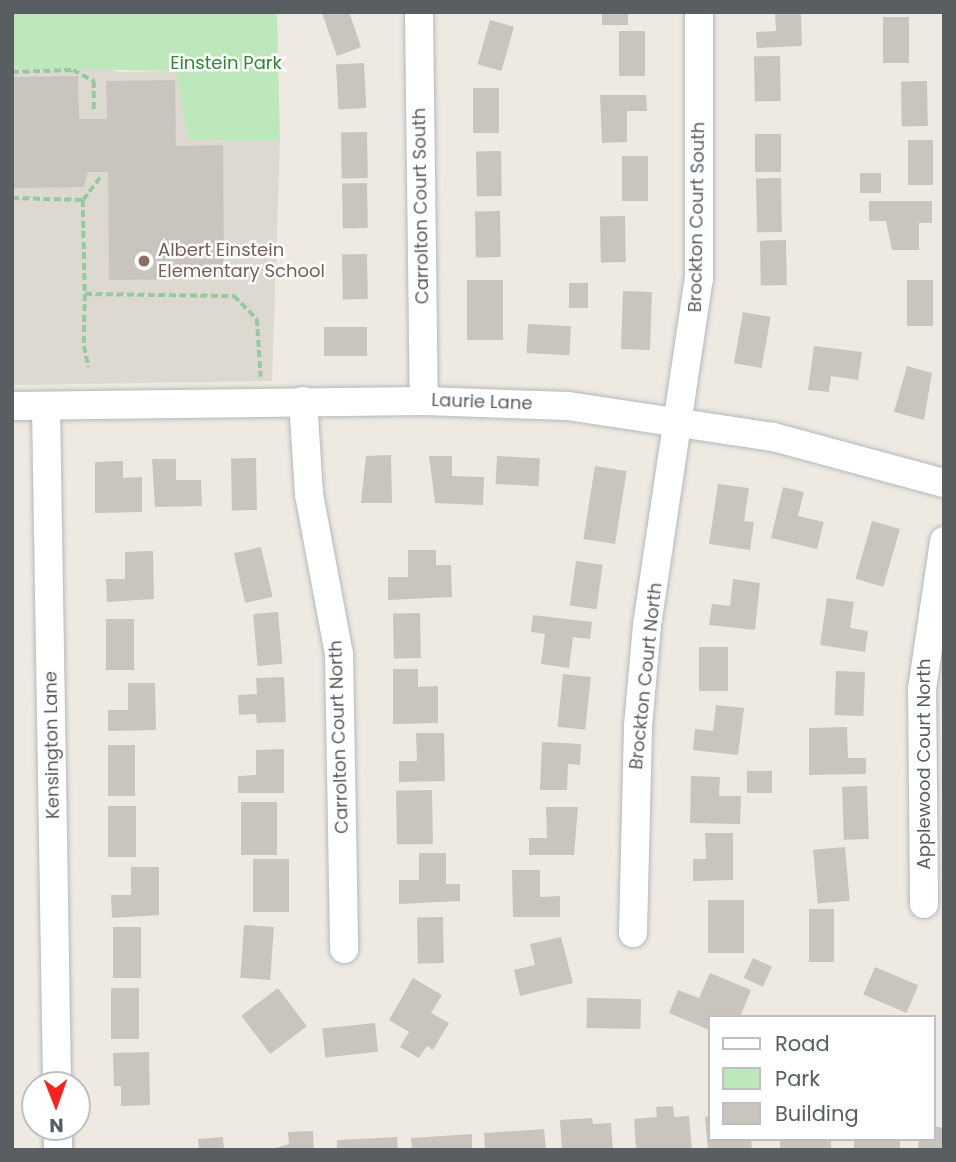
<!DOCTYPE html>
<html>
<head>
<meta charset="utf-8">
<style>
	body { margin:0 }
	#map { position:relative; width:956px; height:1162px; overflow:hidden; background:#eeeae1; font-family:Poppins,sans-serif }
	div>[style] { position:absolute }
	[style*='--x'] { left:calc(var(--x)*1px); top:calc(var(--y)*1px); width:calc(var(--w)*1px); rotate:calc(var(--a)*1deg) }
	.education>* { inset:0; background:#ddd9d0 }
	.green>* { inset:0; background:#bde8bb }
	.building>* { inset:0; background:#c9c5be; transform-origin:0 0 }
	.path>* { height:3.5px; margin-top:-1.75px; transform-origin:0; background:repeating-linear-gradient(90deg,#93caa0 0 7px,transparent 0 10.5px) }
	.roads { filter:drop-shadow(0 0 2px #b4b8bd) drop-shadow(0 0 2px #b4b8bd) }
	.minor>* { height:28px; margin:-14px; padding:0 14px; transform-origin:14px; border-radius:14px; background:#fff }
	.dots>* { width:19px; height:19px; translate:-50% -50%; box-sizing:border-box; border:4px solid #fff; border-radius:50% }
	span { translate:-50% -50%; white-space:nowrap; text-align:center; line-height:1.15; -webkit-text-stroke:5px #fff; paint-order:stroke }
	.park-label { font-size:18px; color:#2e872e }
	.street-label { font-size:18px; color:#595e63 }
	.education-label { font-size:18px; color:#785e54 }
	.left { translate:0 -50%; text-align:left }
	.frame { position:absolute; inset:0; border:14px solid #595e63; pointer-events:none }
	.legend { position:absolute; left:708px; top:1015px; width:228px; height:126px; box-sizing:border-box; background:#fff; border:2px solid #bdbfc1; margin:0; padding:9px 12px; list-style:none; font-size:21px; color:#595e63 }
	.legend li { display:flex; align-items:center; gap:14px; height:35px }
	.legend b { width:35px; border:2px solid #bdbfc1 }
	.north { position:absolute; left:21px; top:1071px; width:70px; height:70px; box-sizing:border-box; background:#fff; border:2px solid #bdbfc1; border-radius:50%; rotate:179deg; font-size:19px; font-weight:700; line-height:28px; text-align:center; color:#595e63 }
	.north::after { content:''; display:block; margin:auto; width:24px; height:32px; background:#f8231d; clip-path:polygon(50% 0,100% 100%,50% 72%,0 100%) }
</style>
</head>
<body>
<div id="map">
	<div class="education">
		<div style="clip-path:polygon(102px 66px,118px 72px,176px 71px,188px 140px,280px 141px,272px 381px,12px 385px,12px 68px)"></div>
	</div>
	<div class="green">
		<div style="clip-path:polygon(12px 12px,277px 12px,280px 141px,188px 140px,176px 71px,12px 68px)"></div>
	</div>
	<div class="building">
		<div style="clip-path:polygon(349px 12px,361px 47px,337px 56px,322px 13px)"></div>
		<div style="left:602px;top:12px;width:26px;height:13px"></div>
		<div style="clip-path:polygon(775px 12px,801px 12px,802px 46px,757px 48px,756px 32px,776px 31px)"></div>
		<div style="left:883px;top:17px;width:26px;height:46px"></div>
		<div style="left:490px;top:20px;width:25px;height:46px;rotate:16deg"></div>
		<div style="left:619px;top:31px;width:26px;height:45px"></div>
		<div style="left:780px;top:56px;width:45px;height:26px;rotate:89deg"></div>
		<div style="left:364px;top:63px;width:45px;height:28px;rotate:87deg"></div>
		<div style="clip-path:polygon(78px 76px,79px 119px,107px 119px,106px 81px,175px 80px,176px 146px,223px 145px,224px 279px,109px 280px,108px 172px,88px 172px,84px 187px,12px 188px,12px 77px)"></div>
		<div style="left:927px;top:81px;width:45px;height:26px;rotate:89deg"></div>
		<div style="left:473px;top:88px;width:26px;height:45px"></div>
		<div style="clip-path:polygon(600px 95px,646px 95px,647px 111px,627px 111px,627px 142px,602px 143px)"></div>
		<div style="left:367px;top:132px;width:46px;height:26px;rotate:89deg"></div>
		<div style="left:755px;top:134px;width:26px;height:38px"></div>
		<div style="left:908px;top:140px;width:25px;height:45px"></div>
		<div style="left:501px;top:151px;width:45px;height:25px;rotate:89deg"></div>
		<div style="left:622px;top:156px;width:26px;height:45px"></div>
		<div style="left:860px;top:173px;width:21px;height:20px"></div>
		<div style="left:781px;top:178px;width:54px;height:25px;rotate:89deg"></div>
		<div style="left:367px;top:183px;width:45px;height:25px;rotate:89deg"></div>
		<div style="clip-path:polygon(869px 201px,932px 201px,932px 223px,919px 223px,919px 250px,892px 250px,886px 221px,869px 221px)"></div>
		<div style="left:500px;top:211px;width:46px;height:25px;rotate:89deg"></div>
		<div style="left:625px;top:216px;width:46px;height:25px;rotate:89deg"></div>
		<div style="left:786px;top:240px;width:45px;height:26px;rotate:89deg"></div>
		<div style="left:367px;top:254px;width:45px;height:25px;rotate:89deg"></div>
		<div style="left:467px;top:280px;width:36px;height:60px"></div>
		<div style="left:907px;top:280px;width:26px;height:46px"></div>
		<div style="left:569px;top:283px;width:19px;height:25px"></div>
		<div style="left:623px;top:291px;width:29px;height:58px;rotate:2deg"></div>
		<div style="left:743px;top:312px;width:28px;height:52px;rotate:10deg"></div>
		<div style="left:528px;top:324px;width:43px;height:29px;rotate:3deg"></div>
		<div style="left:324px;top:327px;width:43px;height:29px"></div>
		<div style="clip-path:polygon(814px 346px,862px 352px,858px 380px,831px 376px,829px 392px,808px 390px)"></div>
		<div style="clip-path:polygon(907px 366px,932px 373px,924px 420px,894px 412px)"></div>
		<div style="clip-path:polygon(391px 455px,392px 503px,361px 503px,366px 456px)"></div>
		<div style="clip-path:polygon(429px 456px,452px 456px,452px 476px,484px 477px,483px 505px,435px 503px)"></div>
		<div style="left:497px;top:456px;width:43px;height:28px;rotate:3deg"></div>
		<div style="left:256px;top:458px;width:52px;height:25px;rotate:89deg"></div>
		<div style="clip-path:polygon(152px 459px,176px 459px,176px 480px,201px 480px,202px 506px,155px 507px)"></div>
		<div style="clip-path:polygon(123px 461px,123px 478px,142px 477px,142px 512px,95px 513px,95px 462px)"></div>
		<div style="left:595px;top:466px;width:32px;height:74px;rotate:9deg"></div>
		<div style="clip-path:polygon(718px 484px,749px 488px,744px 521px,754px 522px,750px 550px,709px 544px)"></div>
		<div style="clip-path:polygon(783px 487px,804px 492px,798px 516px,824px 522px,817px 549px,771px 538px)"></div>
		<div style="left:872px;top:521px;width:29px;height:60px;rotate:16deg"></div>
		<div style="left:261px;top:547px;width:51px;height:28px;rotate:77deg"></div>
		<div style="clip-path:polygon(408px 550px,436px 550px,436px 565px,451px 565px,452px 597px,388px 600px,388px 577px,408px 577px)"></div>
		<div style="clip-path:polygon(153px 551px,154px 599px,107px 602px,106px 579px,125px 579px,125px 552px)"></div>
		<div style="left:576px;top:561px;width:27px;height:45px;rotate:8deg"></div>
		<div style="clip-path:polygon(733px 579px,760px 583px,755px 630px,709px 625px,712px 604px,730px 606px)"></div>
		<div style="clip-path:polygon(827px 598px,854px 602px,850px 628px,868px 631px,865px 652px,820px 645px)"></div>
		<div style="left:278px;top:612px;width:52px;height:25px;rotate:85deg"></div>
		<div style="left:420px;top:613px;width:45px;height:27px;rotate:89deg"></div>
		<div style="clip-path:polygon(533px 615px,592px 622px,590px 639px,573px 637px,569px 668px,541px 664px,545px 634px,531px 632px)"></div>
		<div style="left:106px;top:619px;width:28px;height:51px"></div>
		<div style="left:699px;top:647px;width:29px;height:44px"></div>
		<div style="clip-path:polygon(393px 669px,418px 669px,418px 687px,438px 686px,438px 723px,393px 724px)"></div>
		<div style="left:836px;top:671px;width:29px;height:44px;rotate:2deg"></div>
		<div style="left:563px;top:674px;width:28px;height:53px;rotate:6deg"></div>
		<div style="clip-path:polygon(284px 677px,286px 722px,257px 723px,256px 714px,239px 715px,238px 695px,257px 694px,256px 678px)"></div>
		<div style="clip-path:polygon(128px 683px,155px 683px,156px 730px,108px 731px,108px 710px,128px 710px)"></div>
		<div style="clip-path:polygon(716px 705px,744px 708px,738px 755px,693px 750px,695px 729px,713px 731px)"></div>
		<div style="clip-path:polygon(847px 727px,848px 758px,866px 758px,866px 774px,809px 775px,809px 728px)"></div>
		<div style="clip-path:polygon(416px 733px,444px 733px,445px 781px,399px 782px,399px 761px,417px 761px)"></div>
		<div style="clip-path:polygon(542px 742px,581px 744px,580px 765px,568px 764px,567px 790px,540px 790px)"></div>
		<div style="left:108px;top:745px;width:27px;height:51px"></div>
		<div style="clip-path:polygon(284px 749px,284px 793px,238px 793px,238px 776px,256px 775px,256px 750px)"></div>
		<div style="left:747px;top:771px;width:25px;height:22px"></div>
		<div style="clip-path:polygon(691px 776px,720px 777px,719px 796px,741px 796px,740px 824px,690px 823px)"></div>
		<div style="left:867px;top:786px;width:53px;height:25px;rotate:88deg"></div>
		<div style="left:432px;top:790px;width:54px;height:36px;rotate:89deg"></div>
		<div style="left:241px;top:802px;width:36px;height:53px"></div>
		<div style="left:108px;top:806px;width:28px;height:51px"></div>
		<div style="clip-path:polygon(546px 807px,578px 807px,574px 855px,529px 855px,529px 838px,547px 838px)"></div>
		<div style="clip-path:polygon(705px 833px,733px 833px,733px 880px,693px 881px,693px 859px,706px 859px)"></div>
		<div style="left:845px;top:847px;width:54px;height:32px;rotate:85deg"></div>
		<div style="clip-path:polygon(419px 853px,446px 853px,446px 884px,460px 884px,460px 901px,399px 904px,399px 880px,419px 880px)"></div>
		<div style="left:253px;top:859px;width:36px;height:53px"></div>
		<div style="clip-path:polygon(131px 867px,159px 867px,159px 915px,112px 918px,111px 895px,131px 895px)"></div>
		<div style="clip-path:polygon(512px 870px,540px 870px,540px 897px,560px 896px,560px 917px,513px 917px)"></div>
		<div style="left:708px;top:900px;width:36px;height:53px"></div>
		<div style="left:809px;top:909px;width:25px;height:53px"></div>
		<div style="left:443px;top:917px;width:46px;height:26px;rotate:89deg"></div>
		<div style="left:244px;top:925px;width:30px;height:53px;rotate:4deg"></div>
		<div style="left:113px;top:927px;width:28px;height:51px"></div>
		<div style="clip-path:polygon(561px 937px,573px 983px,520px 996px,514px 970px,535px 965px,530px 944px)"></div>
		<div style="left:753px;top:958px;width:21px;height:22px;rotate:25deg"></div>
		<div style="left:875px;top:967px;width:47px;height:30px;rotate:23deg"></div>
		<div style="clip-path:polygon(710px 973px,751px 990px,740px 1017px,709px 1017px,709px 1030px,669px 1013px,678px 990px,699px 998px)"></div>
		<div style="clip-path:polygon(413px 978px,442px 995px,431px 1013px,449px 1023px,433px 1050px,427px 1046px,419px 1058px,400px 1047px,409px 1032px,389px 1020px)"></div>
		<div style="left:139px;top:988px;width:51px;height:28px;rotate:90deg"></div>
		<div style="left:278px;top:988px;width:48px;height:46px;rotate:53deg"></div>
		<div style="left:587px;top:998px;width:54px;height:30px;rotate:1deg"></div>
		<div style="left:375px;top:1023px;width:29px;height:53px;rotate:84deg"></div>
		<div style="clip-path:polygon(149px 1052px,150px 1105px,121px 1106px,121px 1086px,114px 1086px,113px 1053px)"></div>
		<div style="clip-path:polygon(673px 1106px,674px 1117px,689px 1116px,692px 1150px,636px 1150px,634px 1119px,657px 1117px,656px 1107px)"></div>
		<div style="clip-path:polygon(709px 1116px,709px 1139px,751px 1139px,752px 1150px,708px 1150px,705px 1117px)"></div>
		<div style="clip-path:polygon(592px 1118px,593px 1124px,611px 1123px,613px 1150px,562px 1150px,560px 1120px)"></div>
		<div style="clip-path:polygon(933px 1126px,944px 1128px,944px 1150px,918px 1150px,919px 1139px,933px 1139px)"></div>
		<div style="clip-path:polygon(544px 1129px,546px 1150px,485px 1150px,484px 1133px)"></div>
		<div style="clip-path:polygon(313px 1131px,314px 1150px,268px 1150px,289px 1144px,288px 1132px)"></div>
		<div style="clip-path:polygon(472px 1134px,472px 1150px,412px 1150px,411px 1138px)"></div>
		<div style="clip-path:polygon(223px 1137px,224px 1150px,199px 1150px,198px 1139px)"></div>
		<div style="clip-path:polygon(397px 1137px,398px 1150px,337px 1150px,337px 1140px)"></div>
		<div style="left:780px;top:1139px;width:51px;height:11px"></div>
		<div style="left:854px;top:1139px;width:46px;height:11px"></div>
	</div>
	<div class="path">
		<div style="--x:12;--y:72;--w:61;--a:-1.9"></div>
		<div style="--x:73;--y:70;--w:24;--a:28"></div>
		<div style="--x:94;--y:81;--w:29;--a:90"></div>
		<div style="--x:12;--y:198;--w:71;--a:1.6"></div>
		<div style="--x:83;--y:200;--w:94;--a:88.8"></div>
		<div style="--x:85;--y:294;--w:149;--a:0.8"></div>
		<div style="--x:234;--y:296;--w:33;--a:45"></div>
		<div style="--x:257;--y:319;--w:58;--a:86.1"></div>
		<div style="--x:83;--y:200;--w:31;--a:-53"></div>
		<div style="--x:85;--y:294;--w:52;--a:91.1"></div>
		<div style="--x:84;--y:346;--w:22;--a:77"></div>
	</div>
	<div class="roads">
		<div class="minor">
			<div style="--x:419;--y:12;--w:389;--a:89.3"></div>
			<div style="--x:303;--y:401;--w:93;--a:86.3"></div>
			<div style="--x:309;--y:494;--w:163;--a:79.4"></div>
			<div style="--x:339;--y:654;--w:295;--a:89"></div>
			<div style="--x:12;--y:406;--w:412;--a:-0.7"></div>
			<div style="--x:424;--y:401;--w:144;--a:2"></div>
			<div style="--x:568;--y:406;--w:207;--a:8.6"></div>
			<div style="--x:773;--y:437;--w:177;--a:15.1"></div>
			<div style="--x:46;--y:406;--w:679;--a:89.07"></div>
			<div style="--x:924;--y:904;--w:215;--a:-90.5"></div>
			<div style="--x:922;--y:689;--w:150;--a:-81.5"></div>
			<div style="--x:633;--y:933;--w:207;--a:-88.6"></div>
			<div style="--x:638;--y:726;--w:101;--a:-84.9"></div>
			<div style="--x:647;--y:625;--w:350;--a:-81.5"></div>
			<div style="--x:699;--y:279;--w:267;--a:-90"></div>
			<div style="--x:58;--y:1127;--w:23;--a:90"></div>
		</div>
	</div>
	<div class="dots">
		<div style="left:144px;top:261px;background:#8d6e63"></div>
	</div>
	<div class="park-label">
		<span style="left:226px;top:63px">Einstein Park</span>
	</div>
	<div class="street-label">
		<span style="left:421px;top:206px;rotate:-91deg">Carrolton Court South</span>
		<span style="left:697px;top:217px;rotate:-89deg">Brockton Court South</span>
		<span style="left:482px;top:402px;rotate:2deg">Laurie Lane</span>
		<span style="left:646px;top:676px;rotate:-84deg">Brockton Court North</span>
		<span style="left:339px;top:737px;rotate:-92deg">Carrolton Court North</span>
		<span style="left:52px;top:745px;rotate:-91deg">Kensington Lane</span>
		<span style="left:924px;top:764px;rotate:-90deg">Applewood Court North</span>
	</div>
	<div class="education-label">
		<span class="left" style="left:158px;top:261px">Albert Einstein<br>Elementary School</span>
	</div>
	<div class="frame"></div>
	<ul class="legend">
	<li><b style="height:9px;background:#fff"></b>Road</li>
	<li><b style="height:19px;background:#bde8bb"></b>Park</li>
	<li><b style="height:19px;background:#c9c5be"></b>Building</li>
	</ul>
	<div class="north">N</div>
</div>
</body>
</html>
